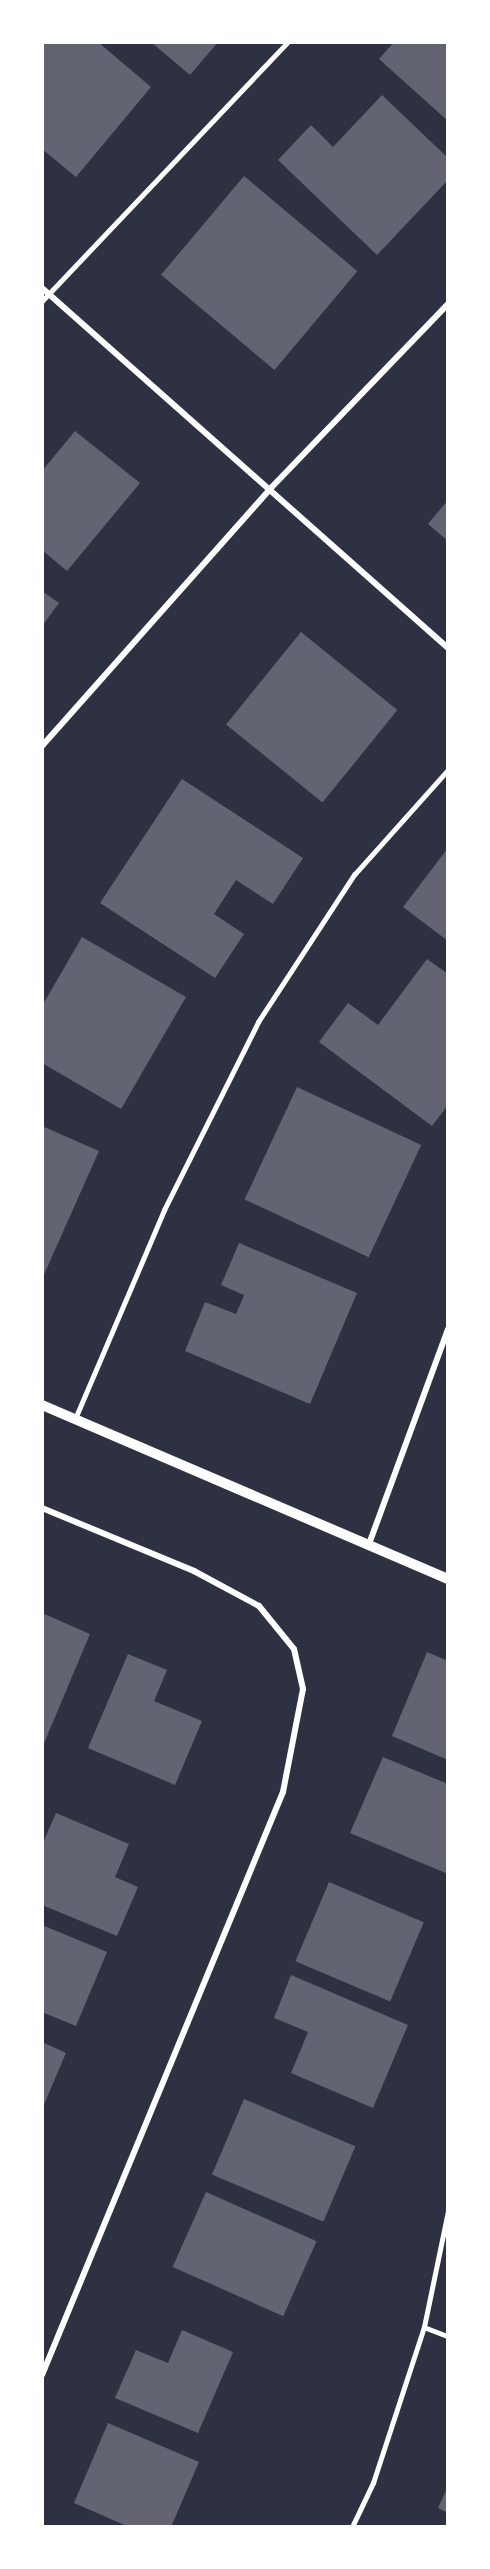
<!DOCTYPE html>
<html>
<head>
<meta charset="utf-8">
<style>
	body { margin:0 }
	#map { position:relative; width:490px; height:2569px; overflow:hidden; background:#2d3142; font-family:"Roboto Condensed",sans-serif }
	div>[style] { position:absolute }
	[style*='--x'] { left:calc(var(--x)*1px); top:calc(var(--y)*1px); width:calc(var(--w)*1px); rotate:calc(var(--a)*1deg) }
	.building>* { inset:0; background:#626471; transform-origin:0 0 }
	.service>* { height:4.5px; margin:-2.25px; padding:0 2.25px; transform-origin:2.25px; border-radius:2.25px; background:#fff }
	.minor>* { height:6px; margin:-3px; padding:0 3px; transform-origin:3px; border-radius:3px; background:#fff }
	.tertiary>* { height:10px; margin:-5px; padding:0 5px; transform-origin:5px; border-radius:5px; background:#fff }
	span { translate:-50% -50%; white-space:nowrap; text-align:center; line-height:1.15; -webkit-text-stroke:5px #fff; paint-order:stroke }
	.frame { position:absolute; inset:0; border:44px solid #fff; pointer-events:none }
</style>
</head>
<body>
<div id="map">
	<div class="building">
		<div style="clip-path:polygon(42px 42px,98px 42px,151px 87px,76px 177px,42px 149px)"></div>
		<div style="clip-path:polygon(151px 42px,218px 42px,190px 75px)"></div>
		<div style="clip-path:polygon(394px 42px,448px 42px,448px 121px,379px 59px)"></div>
		<div style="clip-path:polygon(382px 95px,448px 158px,448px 180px,377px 255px,278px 160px,311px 125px,333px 147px)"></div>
		<div style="left:244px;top:176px;width:148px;height:129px;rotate:40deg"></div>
		<div style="clip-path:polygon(75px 431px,140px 483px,67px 571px,42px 550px,42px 471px)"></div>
		<div style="clip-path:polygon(448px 500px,448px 541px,428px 524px)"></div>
		<div style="clip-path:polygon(42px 591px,59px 603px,42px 626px)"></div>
		<div style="left:301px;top:632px;width:124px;height:119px;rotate:39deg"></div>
		<div style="clip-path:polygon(182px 779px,303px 858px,273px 904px,236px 880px,214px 914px,244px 934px,215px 978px,100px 903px)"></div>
		<div style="clip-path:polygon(448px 848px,448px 941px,403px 907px)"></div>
		<div style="clip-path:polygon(82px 937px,186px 997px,121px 1109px,42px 1063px,42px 1006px)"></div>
		<div style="clip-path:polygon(427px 959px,448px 974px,448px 1105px,432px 1126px,319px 1042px,348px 1003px,378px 1025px)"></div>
		<div style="left:297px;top:1087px;width:137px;height:124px;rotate:25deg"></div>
		<div style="clip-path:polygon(42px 1126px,99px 1151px,42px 1279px)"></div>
		<div style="clip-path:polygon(239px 1243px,357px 1293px,310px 1404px,185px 1351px,205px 1302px,236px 1314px,244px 1295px,221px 1285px)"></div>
		<div style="clip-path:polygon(42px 1613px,90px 1634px,42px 1748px)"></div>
		<div style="clip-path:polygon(427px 1652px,448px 1661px,448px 1760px,392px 1736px)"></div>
		<div style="clip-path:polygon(128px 1654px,167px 1670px,154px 1701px,202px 1721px,175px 1785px,88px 1748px)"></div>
		<div style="clip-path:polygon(383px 1757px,448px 1784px,448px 1874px,350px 1833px)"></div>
		<div style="clip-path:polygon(56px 1813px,129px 1844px,115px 1877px,138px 1887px,117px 1936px,42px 1905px,42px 1845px)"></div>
		<div style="left:329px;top:1882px;width:103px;height:86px;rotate:23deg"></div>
		<div style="clip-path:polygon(42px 1925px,107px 1952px,76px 2026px,42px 2012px)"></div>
		<div style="clip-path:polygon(291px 1975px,408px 2025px,373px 2108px,291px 2073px,308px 2032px,274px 2018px)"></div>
		<div style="clip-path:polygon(42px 2042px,66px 2053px,42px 2109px)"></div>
		<div style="left:244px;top:2099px;width:121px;height:82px;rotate:23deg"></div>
		<div style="left:206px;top:2192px;width:121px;height:82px;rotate:24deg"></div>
		<div style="clip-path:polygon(182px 2330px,233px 2352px,198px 2433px,115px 2398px,136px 2350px,168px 2363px)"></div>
		<div style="clip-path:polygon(108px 2423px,199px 2462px,171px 2527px,129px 2527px,74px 2503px)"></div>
		<div style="clip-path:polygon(448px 2486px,448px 2513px,438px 2508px)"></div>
	</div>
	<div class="service">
		<div style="--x:42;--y:301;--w:357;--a:-46.5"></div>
		<div style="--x:75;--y:1419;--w:227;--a:-66.9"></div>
		<div style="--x:164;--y:1210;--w:210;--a:-63.4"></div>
		<div style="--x:258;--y:1022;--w:176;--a:-56.9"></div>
		<div style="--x:354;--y:875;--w:141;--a:-48.2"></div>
		<div style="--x:424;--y:2327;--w:26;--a:21"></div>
		<div style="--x:352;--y:2527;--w:49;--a:-64.5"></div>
		<div style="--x:373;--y:2483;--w:164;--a:-71.9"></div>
		<div style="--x:424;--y:2327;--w:118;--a:-78.3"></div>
	</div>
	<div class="minor">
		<div style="--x:42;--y:288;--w:543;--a:41.56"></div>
		<div style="--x:42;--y:746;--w:342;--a:-48.4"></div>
		<div style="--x:269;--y:490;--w:258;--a:-46.1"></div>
		<div style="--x:42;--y:1508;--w:165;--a:22.5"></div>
		<div style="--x:194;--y:1571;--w:74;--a:28.3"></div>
		<div style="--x:259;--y:1606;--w:55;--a:50.9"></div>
		<div style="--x:294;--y:1649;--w:41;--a:77.3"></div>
		<div style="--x:303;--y:1689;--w:105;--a:101"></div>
		<div style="--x:283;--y:1792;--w:631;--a:112.46"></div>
		<div style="--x:369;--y:1544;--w:229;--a:-69.8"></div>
	</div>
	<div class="tertiary">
		<div style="--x:42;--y:1405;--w:442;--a:23.2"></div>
	</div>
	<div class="frame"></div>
</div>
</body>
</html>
